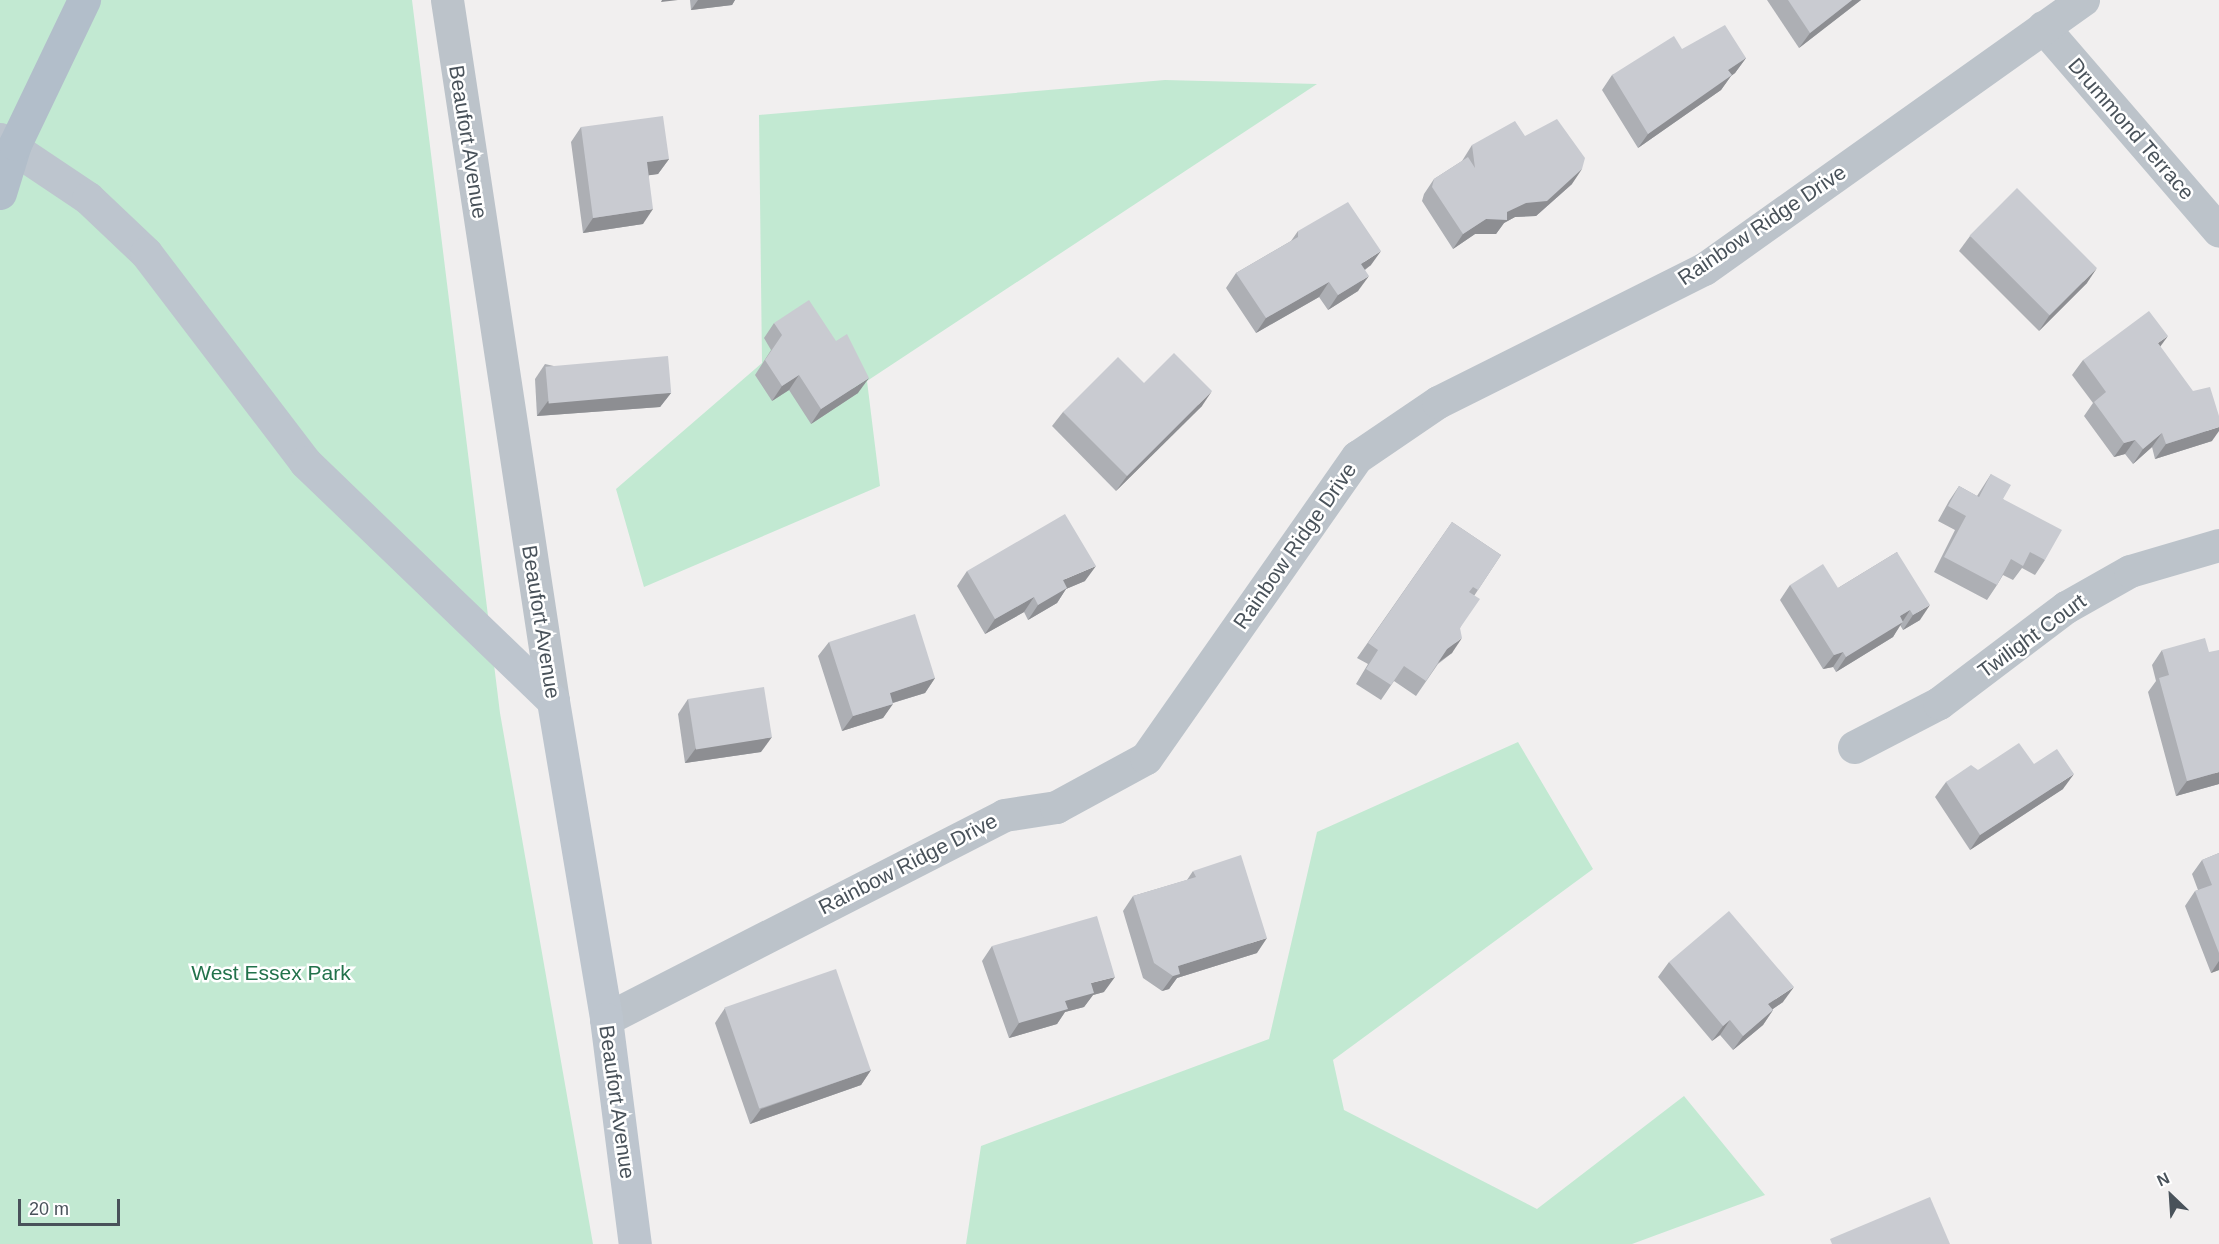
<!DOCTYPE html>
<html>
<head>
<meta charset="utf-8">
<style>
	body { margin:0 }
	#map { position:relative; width:2219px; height:1244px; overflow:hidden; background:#f1efef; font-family:Arial,sans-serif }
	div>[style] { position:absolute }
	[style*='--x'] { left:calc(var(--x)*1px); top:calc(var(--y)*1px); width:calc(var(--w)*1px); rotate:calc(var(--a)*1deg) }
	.green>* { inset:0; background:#c2e9d2 }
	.street>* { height:33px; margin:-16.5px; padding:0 16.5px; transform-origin:16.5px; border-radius:16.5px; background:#bcc3ca }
	.secondary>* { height:33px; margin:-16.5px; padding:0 16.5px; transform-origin:16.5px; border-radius:16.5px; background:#bdc5ce }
	.primary>* { height:33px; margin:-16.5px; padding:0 16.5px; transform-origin:16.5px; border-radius:16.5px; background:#b2beca }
	.wall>* { inset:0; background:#adafb4 }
	.shaded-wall>* { inset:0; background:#8d8e92 }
	.building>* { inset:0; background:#c9cbd1; transform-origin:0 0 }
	span { translate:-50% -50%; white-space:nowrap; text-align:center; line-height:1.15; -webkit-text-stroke:5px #fff; paint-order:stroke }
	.street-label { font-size:21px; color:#49525a }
	.park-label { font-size:21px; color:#22724b }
	.north { position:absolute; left:2141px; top:1166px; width:60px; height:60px; -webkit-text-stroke:4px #fff; paint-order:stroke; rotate:335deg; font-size:16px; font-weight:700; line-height:24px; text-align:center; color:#49525a }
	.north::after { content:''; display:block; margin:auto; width:21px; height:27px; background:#49525a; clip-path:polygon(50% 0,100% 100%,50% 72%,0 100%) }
	.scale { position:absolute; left:18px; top:1199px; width:102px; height:27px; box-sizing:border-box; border:3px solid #49525a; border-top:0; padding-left:8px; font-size:18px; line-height:21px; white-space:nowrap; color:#49525a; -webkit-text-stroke:4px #fff; paint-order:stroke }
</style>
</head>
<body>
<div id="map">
	<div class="green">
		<div style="clip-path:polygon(0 0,412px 0,500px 713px,593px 1244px,0 1244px)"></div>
		<div style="clip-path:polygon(1165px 80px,1317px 84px,867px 381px,880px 486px,644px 587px,616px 489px,762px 363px,759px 115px)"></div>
		<div style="clip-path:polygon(1518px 742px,1593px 869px,1333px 1060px,1344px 1110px,1537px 1209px,1684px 1096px,1765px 1195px,1632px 1244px,966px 1244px,981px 1146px,1269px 1039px,1317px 832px)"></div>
	</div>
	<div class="street">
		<div style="--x:447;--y:0;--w:709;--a:81.4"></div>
		<div style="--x:2043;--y:27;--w:269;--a:49.2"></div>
		<div style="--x:1854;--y:747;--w:96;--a:-27.4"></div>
		<div style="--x:1939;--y:703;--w:159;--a:-37.1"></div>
		<div style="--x:2066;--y:607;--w:73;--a:-29.4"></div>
		<div style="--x:2130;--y:571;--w:93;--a:-16.3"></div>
		<div style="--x:606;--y:1019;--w:447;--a:-27.1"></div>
		<div style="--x:1004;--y:815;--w:53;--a:-8.7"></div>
		<div style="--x:1056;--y:807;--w:102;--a:-28.6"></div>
		<div style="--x:1146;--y:758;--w:368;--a:-55"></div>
		<div style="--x:1357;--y:457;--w:98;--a:-34.2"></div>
		<div style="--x:1438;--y:402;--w:297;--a:-26.6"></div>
		<div style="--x:1704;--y:269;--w:465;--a:-35.4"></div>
	</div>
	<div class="secondary">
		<div style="--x:0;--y:139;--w:106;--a:33.8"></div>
		<div style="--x:88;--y:198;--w:80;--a:43.5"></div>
		<div style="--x:146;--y:253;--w:263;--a:52.7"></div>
		<div style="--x:305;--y:462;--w:344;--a:43.9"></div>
		<div style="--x:553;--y:701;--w:322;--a:80.5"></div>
		<div style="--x:606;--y:1019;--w:227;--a:82.7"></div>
	</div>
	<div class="primary">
		<div style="--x:0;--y:193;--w:51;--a:-73"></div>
		<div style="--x:15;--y:144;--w:160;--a:-64.4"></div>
	</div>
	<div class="wall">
		<div style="clip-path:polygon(690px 0,735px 0,732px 5px,691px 10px)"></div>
		<div style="clip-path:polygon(1767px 0,1861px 0,1799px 48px)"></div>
		<div style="clip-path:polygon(1682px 49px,1746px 58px,1735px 73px,1731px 76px,1721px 90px,1638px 148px,1602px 90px,1612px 75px)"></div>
		<div style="clip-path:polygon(581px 127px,669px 159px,658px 174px,649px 175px,643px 224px,583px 233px,571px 142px)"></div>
		<div style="clip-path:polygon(1525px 136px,1572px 184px,1536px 216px,1515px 217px,1504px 223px,1496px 234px,1475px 234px,1453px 249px,1422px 201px,1424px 194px,1434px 179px,1462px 161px,1472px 145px)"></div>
		<div style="clip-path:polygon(1298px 231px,1371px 265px,1365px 270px,1358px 291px,1328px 310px,1319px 297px,1256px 333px,1226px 288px,1236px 273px,1291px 241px)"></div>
		<div style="clip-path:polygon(1970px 236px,2087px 283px,2039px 331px,1959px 251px)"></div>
		<div style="clip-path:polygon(774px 323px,858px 393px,811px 424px,789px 390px,772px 401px,755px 375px,771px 350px,764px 338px)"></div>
		<div style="clip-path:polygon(2160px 347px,2212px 441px,2155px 459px,2152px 447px,2133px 464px,2125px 454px,2114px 457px,2084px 416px,2093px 403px,2072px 375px,2083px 360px)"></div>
		<div style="clip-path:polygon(545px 364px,671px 393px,660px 407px,537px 416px,535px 379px)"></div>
		<div style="clip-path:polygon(1144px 383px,1202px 406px,1116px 491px,1052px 426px,1063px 412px)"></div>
		<div style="clip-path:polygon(1991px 474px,2003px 499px,2045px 560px,2035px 575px,2022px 568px,2013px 580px,2003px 575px,1997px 585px,1987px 600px,1934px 572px,1955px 530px,1938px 521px,1949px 501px,1959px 486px,1977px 496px)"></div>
		<div style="clip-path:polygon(1452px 522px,1501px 555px,1474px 596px,1460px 628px,1452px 653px,1438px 664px,1416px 696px,1394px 681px,1381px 700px,1356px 684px,1368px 664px,1357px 658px)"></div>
		<div style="clip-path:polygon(1897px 552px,1920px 620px,1903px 630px,1900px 625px,1893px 637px,1836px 672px,1833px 667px,1823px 669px,1780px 600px,1790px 585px,1838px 588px)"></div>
		<div style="clip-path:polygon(967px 571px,1085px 581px,1066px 589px,1057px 603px,1028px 620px,1024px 612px,985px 634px,957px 586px)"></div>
		<div style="clip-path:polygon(829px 642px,935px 678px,925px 693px,893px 703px,883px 718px,842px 731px,818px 656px)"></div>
		<div style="clip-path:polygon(2162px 650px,2219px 784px,2176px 796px,2148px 692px,2156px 681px,2152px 665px)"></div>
		<div style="clip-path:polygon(688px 699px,761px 752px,685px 763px,678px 714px)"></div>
		<div style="clip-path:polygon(2034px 764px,2063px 789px,1970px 850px,1935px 797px,1946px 782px,1978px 770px)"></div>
		<div style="clip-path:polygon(2219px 853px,2219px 970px,2211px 973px,2185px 906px,2195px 891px,2198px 890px,2192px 874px,2202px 860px)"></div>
		<div style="clip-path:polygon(1193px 871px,1257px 953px,1177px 978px,1169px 989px,1162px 991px,1143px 978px,1123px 911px,1133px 896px,1187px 880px)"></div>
		<div style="clip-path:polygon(992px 946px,1104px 992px,1093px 995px,1084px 1007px,1065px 1012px,1057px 1024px,1009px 1038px,982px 961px)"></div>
		<div style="clip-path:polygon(1669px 962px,1783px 1002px,1773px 1009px,1773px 1010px,1763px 1025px,1733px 1050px,1720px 1035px,1712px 1041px,1658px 977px)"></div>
		<div style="clip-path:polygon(725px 1008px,871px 1070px,861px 1085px,750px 1124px,715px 1023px)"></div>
	</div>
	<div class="shaded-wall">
		<div style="clip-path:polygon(662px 0,678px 0,661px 2px)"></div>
		<div style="clip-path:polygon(698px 0,735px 0,732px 5px,691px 10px)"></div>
		<div style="clip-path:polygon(1852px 0,1861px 0,1799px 48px,1810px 33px)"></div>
		<div style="clip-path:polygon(1746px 58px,1735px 73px,1731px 76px,1721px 90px,1638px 148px,1648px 134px,1728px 70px)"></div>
		<div style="clip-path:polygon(669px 159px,658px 174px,637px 177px,647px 162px)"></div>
		<div style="clip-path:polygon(1582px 169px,1572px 184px,1536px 216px,1515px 217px,1504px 223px,1496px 234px,1475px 234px,1453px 249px,1463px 234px,1486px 219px)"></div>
		<div style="clip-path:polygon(653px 209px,643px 224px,583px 233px,593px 218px)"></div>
		<div style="clip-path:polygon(1381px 251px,1371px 265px,1351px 279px,1361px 264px)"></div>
		<div style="clip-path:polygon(2097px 268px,2087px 283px,2039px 331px,2049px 316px)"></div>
		<div style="clip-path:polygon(1369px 276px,1358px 291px,1328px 310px,1338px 295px)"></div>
		<div style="clip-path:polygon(1329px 282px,1319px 297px,1256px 333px,1266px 318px)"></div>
		<div style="clip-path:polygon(2168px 336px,2157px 351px,2158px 343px)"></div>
		<div style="clip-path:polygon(799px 375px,789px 390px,772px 401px,782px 386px)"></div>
		<div style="clip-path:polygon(869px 378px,858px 393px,811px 424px,821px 409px)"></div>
		<div style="clip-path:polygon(1212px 391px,1202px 406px,1116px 491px,1127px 476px)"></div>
		<div style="clip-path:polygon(671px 393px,660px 407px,537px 416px,548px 401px)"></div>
		<div style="clip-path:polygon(2219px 427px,2219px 431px,2212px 441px,2155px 459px,2166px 444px)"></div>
		<div style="clip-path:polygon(2162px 433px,2152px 447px,2133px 464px,2143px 449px)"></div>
		<div style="clip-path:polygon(2135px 440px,2125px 454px,2114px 457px,2124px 443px)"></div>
		<div style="clip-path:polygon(1096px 566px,1085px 581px,1066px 589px,1057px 603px,1028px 620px,1038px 605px,1063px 580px)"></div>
		<div style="clip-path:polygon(1034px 597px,1024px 612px,985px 634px,995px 619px)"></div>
		<div style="clip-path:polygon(1930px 605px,1920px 620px,1903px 630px,1913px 615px)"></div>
		<div style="clip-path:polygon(1910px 610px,1893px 637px,1836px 672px,1846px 657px,1900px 616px)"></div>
		<div style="clip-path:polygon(1462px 638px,1452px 653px,1436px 664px,1447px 649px)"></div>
		<div style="clip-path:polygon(1843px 652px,1833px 667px,1823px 669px,1834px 655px)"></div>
		<div style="clip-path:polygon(935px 678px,925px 693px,879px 707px,890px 693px)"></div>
		<div style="clip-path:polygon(893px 704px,883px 718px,842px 731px,853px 716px)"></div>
		<div style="clip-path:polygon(772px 737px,761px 752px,685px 763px,696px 748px)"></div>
		<div style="clip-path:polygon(2219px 772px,2219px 784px,2176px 796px,2187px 781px)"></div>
		<div style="clip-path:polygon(2074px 774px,2063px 789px,1970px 850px,1980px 835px)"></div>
		<div style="clip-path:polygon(1267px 938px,1257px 953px,1177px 978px,1169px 989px,1162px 991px,1173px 976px,1178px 966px)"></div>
		<div style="clip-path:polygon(2219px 961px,2219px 970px,2211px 973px)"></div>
		<div style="clip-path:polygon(1115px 977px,1104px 992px,1093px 995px,1084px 1007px,1065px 1012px,1057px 1024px,1009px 1038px,1019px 1023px,1065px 1001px,1091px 983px)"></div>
		<div style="clip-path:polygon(1794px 987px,1783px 1002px,1758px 1019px,1768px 1004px)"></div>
		<div style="clip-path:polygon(1773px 1010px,1763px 1025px,1733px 1050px,1743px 1036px)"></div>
		<div style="clip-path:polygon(1730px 1020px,1720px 1035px,1712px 1041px,1723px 1026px)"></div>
		<div style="clip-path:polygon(871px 1070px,861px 1085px,750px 1124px,761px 1109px)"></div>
	</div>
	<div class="building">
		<div style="clip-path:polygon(1788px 0,1852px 0,1810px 33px)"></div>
		<div style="clip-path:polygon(1725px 25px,1746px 58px,1728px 70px,1732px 75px,1648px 134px,1612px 75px,1674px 36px,1682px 49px)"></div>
		<div style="clip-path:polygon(663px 116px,669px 159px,647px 162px,653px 209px,593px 218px,581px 127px)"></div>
		<div style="clip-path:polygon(1557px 119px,1585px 158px,1582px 169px,1547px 201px,1526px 203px,1507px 212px,1507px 220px,1486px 219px,1463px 234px,1432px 187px,1434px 179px,1468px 157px,1475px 168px,1472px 145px,1515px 121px,1525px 136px)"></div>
		<div style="left:2017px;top:188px;width:113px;height:67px;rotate:45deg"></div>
		<div style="clip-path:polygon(1348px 202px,1381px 251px,1361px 264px,1369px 276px,1338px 295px,1329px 282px,1266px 318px,1236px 273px,1298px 237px,1298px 231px)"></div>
		<div style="clip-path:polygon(809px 300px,836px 341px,847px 334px,869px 378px,821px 409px,799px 375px,782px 386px,765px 360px,782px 335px,774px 323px)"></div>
		<div style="clip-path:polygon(2149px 311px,2168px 336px,2158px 343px,2193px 391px,2210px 387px,2219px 416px,2219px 427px,2166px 444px,2162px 433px,2143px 449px,2135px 440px,2124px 443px,2094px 402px,2106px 392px,2083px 360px)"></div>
		<div style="clip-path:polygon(1174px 353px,1212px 391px,1127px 476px,1063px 412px,1118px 357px,1144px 383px)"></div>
		<div style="left:668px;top:356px;width:37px;height:123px;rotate:85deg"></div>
		<div style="clip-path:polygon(1991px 474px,2011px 485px,2003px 499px,2062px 530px,2045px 560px,2030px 552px,2023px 566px,2011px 559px,1997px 585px,1944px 557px,1966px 516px,1948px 506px,1959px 486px,1979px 497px)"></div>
		<div style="clip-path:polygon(1065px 514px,1096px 566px,1063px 580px,1067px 588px,1038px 605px,1034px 597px,995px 619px,967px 571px)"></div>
		<div style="clip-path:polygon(1452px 522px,1501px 555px,1478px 590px,1473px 587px,1469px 592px,1480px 599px,1460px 628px,1462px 638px,1447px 649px,1426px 681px,1404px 666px,1391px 685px,1366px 669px,1378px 650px,1368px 643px)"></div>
		<div style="clip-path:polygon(1897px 552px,1930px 605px,1913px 615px,1910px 610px,1900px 616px,1903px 622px,1846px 657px,1843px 652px,1834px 655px,1790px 585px,1823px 564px,1838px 588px)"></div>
		<div style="clip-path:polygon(915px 614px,935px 678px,890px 693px,893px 704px,853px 716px,829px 642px)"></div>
		<div style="clip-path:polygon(2205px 638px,2209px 652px,2219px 650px,2219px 772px,2187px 781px,2159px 678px,2169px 675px,2162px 650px)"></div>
		<div style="left:764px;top:687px;width:51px;height:77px;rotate:81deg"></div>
		<div style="clip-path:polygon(2019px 743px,2034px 764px,2057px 749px,2074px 774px,1980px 835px,1946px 782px,1971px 765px,1978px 770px)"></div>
		<div style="clip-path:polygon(2219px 853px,2219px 953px,2195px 891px,2212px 885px,2202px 860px)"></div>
		<div style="clip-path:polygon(1241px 855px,1267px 938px,1178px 966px,1180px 974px,1173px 976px,1154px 963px,1133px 896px,1196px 877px,1193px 871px)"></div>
		<div style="clip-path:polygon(1729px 911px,1794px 987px,1768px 1004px,1773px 1010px,1743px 1036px,1730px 1020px,1723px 1026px,1669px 962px)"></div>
		<div style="clip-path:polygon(1097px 916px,1115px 977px,1091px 983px,1094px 993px,1065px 1001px,1068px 1009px,1019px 1023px,992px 946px)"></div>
		<div style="left:836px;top:969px;width:107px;height:118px;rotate:71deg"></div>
		<div style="clip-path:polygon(1930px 1197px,1950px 1244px,1832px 1244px,1830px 1239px)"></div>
	</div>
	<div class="street-label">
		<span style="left:2131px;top:129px;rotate:49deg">Drummond Terrace</span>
		<span style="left:468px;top:142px;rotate:81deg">Beaufort Avenue</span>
		<span style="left:1762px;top:225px;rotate:-34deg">Rainbow Ridge Drive</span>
		<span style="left:1295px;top:546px;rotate:-55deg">Rainbow Ridge Drive</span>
		<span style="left:541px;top:622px;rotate:81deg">Beaufort Avenue</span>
		<span style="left:2032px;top:636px;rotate:-36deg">Twilight Court</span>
		<span style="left:908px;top:864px;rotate:-27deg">Rainbow Ridge Drive</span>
		<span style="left:617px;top:1102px;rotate:82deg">Beaufort Avenue</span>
	</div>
	<div class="park-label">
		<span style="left:271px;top:973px">West Essex Park</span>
	</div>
	<div class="north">N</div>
	<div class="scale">20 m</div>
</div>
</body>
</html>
